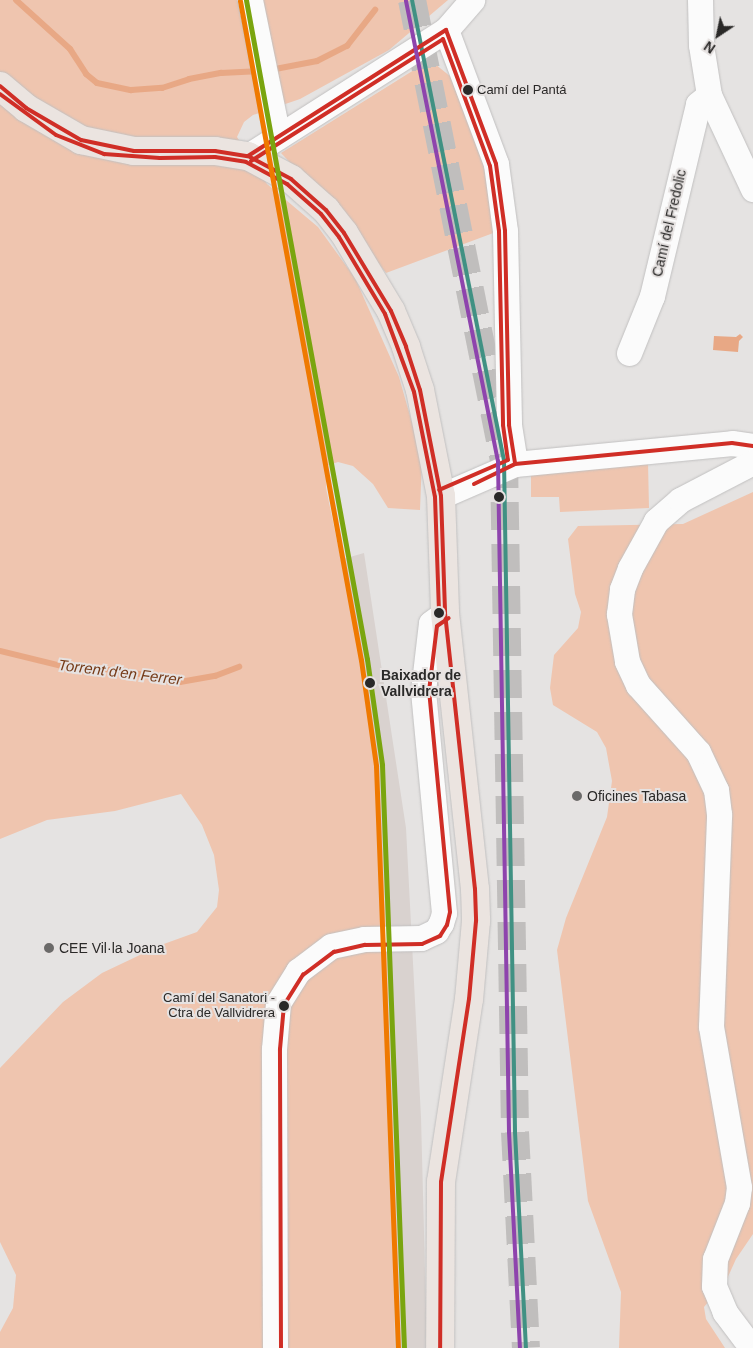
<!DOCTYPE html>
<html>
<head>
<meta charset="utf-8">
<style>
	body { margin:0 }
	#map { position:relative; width:753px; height:1348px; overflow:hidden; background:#e5e3e2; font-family:Helvetica,sans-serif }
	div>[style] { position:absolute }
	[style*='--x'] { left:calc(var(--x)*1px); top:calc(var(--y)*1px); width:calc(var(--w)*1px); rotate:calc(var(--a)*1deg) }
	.built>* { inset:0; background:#d9d2cf }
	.green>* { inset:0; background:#efc5af }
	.water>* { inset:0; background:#e8a885 }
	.stream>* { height:6px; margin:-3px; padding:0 3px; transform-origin:3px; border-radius:3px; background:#e8a885 }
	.highway-tunnel>* { height:28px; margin-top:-14px; transform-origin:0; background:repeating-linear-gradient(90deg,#c0bebd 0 28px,transparent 0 42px) }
	.roads { filter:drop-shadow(0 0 1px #c1c0c0) drop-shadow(0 0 1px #c1c0c0) }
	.minor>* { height:25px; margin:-12.5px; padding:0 12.5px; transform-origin:12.5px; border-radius:12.5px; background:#fbfbfb }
	.major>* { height:28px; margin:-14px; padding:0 14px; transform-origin:14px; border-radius:14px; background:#ebe4e0 }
	.bus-1>* { height:4px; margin:-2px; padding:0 2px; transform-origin:2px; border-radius:2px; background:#409183 }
	.bus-2>* { height:4px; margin:-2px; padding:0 2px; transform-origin:2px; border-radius:2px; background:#d02e26 }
	.bus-3>* { height:4px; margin:-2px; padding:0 2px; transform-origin:2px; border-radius:2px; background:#d02e26 }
	.bus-4>* { height:4px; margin:-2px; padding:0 2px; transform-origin:2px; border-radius:2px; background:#8e44ad }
	.rail-1>* { height:5px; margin:-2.5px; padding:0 2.5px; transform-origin:2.5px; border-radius:2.5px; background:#7aa50f }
	.rail-2>* { height:5px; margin:-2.5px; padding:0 2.5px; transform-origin:2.5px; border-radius:2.5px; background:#ef7900 }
	.dots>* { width:14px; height:14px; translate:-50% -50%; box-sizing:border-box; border:2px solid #e6e2e1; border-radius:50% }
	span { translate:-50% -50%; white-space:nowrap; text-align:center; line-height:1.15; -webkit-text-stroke:4px #e6e2e1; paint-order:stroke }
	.bus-label { font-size:13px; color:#2a2928 }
	.left { translate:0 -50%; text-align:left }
	.right { translate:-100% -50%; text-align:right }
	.street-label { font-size:14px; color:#2a2928 }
	.stop-label { font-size:14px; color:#2a2928; font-weight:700 }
	.poi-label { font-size:14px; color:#2a2928 }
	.water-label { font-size:15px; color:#753a17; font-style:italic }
	.north { position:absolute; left:693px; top:10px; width:50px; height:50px; -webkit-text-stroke:4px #e6e2e1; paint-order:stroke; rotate:214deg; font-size:14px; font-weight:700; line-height:20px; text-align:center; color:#2a2928 }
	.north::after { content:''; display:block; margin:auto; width:18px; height:22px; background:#2a2928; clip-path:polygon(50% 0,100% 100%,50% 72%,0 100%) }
</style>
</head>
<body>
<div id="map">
	<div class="built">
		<div style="clip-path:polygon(364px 553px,406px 828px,421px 1117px,427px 1348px,395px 1348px,387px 948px,380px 817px,366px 681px,343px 559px)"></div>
	</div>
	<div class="green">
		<div style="clip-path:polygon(0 0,448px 0,389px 50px,300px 99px,253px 115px,244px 122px,237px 137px,267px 184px,318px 227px,355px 278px,399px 377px,422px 458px,420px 510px,388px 508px,373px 484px,353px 466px,338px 462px,326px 466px,326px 488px,366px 681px,380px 817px,387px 948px,395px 1348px,0 1348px,0 1332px,13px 1308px,16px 1275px,0 1242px,0 1068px,63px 1002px,102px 973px,161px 945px,197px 932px,217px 907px,219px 890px,214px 855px,202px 825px,181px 794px,115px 811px,47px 820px,0 839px)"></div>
		<div style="clip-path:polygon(430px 60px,466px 89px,475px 120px,496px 232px,386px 273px,336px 211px,281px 153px)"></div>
		<div style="clip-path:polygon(648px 462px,649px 508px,560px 512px,559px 497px,531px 497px,531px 474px)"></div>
		<div style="clip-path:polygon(753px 492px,753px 1234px,736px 1259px,727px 1279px,704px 1307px,706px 1319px,725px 1348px,619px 1348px,621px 1292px,588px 1201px,557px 950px,566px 918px,607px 817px,612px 781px,606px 748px,597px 732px,553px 705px,550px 688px,554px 655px,578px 628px,581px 612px,575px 594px,568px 539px,578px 526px,683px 524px)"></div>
	</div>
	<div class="water">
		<div style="clip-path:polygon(740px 334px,743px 337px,739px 341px,738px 352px,713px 350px,714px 336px,736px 337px)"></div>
	</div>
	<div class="stream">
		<div style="--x:16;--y:0;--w:73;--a:42.2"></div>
		<div style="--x:70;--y:49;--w:30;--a:57"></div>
		<div style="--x:86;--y:74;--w:14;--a:39"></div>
		<div style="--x:97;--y:83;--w:35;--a:12"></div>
		<div style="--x:131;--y:90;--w:31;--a:-4"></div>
		<div style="--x:162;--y:88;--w:28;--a:-18"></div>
		<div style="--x:189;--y:79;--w:33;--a:-11"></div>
		<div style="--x:221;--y:73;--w:39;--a:-3"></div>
		<div style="--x:270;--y:70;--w:48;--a:-10.8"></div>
		<div style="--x:317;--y:61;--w:34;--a:-27"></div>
		<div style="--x:347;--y:46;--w:46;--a:-52.1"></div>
		<div style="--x:0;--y:651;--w:64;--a:13.6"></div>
		<div style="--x:62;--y:666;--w:62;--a:4.6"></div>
		<div style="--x:124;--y:671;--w:57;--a:11.1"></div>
		<div style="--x:180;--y:682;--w:36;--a:-10"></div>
		<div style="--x:215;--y:676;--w:26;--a:-21"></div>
	</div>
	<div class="highway-tunnel">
		<div style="--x:412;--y:0;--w:469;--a:78.7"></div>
		<div style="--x:504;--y:460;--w:672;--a:89.06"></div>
		<div style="--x:515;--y:1132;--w:216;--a:87.1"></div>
	</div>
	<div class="roads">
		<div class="minor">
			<div style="--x:250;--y:0;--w:139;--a:78.4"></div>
			<div style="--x:700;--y:0;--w:45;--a:88.7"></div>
			<div style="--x:701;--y:45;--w:51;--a:80.9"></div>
			<div style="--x:709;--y:95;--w:104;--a:64.9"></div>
			<div style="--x:446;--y:30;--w:143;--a:69.5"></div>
			<div style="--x:496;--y:164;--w:68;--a:82.3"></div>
			<div style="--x:505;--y:231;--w:194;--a:88.8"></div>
			<div style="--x:509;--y:425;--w:39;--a:81"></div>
			<div style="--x:248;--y:156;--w:235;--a:-32.5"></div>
			<div style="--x:446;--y:30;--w:40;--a:-49"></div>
			<div style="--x:629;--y:353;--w:61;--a:-68"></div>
			<div style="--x:652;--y:296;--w:197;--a:-76.5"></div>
			<div style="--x:698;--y:104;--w:14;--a:-39"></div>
			<div style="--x:441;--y:496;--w:81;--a:-23.4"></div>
			<div style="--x:515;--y:464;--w:218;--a:-5.5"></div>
			<div style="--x:732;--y:443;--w:21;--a:8"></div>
			<div style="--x:745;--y:1339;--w:34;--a:-127"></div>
			<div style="--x:725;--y:1312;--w:28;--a:-113"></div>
			<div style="--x:714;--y:1286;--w:27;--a:-88"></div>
			<div style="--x:715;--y:1259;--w:60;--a:-68.6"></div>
			<div style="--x:737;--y:1203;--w:16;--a:-83"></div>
			<div style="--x:739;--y:1187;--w:163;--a:-99.9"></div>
			<div style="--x:711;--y:1026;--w:212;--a:-87.8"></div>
			<div style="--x:719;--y:814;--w:24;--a:-97"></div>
			<div style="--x:716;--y:790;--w:42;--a:-115.3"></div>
			<div style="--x:698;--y:752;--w:90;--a:-131.8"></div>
			<div style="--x:638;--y:685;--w:26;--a:-115"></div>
			<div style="--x:627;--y:661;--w:48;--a:-99.7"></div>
			<div style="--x:619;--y:614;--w:25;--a:-83"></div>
			<div style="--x:622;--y:589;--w:22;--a:-69"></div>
			<div style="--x:630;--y:568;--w:54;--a:-61"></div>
			<div style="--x:656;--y:521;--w:32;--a:-41"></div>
			<div style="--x:680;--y:500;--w:82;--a:-27.5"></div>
			<div style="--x:275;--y:1348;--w:299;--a:-90.2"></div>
			<div style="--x:274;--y:1049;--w:46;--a:-85"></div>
			<div style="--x:278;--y:1003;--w:38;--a:-58"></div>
			<div style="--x:298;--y:971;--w:41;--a:-37.1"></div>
			<div style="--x:331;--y:946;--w:34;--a:-12"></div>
			<div style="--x:364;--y:939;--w:57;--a:-1"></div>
			<div style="--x:421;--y:938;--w:17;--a:-25"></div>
			<div style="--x:436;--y:931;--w:9;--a:-58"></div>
			<div style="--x:441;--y:923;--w:10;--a:-73"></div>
			<div style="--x:444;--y:913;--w:223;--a:-95.4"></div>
			<div style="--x:423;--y:691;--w:68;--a:-83.3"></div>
			<div style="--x:431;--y:623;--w:17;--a:-36"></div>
		</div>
		<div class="major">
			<div style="--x:0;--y:86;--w:34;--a:40"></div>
			<div style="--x:26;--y:108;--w:64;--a:30.2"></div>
			<div style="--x:81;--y:140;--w:54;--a:11.7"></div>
			<div style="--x:134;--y:151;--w:81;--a:0"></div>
			<div style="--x:215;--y:151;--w:33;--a:9"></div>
			<div style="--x:248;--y:156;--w:49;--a:28.1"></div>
			<div style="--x:291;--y:179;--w:47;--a:41.5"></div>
			<div style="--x:326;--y:210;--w:29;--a:52"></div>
			<div style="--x:344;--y:233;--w:91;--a:58.9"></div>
			<div style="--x:391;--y:311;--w:39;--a:67"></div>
			<div style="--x:406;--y:347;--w:45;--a:72"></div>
			<div style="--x:420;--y:390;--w:108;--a:78.8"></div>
			<div style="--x:441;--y:496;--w:117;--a:88"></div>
			<div style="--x:445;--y:613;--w:278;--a:83.8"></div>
			<div style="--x:475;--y:889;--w:32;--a:88"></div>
			<div style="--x:476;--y:921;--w:78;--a:95.1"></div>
			<div style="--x:469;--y:999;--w:185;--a:98.7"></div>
			<div style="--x:441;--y:1182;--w:166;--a:90.3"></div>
		</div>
	</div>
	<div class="bus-1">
		<div style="--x:412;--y:0;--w:469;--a:78.7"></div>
		<div style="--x:504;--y:460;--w:672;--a:89.06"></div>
		<div style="--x:515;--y:1132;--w:216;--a:87.1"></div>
	</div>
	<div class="bus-2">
		<div style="--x:0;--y:86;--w:34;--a:40"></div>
		<div style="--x:26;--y:108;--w:64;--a:30.2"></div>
		<div style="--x:81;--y:140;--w:54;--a:11.7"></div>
		<div style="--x:134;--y:151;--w:81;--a:0"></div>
		<div style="--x:215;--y:151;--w:33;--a:9"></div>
		<div style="--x:248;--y:156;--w:49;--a:28.1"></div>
		<div style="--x:291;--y:179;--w:47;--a:41.5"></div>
		<div style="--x:326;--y:210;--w:29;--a:52"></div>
		<div style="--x:344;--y:233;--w:91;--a:58.9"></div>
		<div style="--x:391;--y:311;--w:39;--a:67"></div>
		<div style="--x:406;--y:347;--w:45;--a:72"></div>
		<div style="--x:420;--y:390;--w:108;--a:78.8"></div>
		<div style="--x:441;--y:496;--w:117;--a:88"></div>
		<div style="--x:445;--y:613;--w:278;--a:83.8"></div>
		<div style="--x:475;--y:889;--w:32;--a:88"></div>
		<div style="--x:476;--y:921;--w:78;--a:95.1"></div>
		<div style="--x:469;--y:999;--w:185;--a:98.7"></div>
		<div style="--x:441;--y:1182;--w:166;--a:90.3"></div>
		<div style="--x:248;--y:156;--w:235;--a:-32.5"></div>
		<div style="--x:446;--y:30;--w:143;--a:69.5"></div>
		<div style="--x:496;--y:164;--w:68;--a:82.3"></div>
		<div style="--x:505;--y:231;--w:194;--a:88.8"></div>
		<div style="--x:509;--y:425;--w:39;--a:81"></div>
		<div style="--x:474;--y:484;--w:46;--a:-26"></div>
		<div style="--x:515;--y:464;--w:218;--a:-5.5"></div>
		<div style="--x:732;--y:443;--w:21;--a:8"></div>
	</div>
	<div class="bus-3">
		<div style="--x:0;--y:94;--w:69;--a:36.2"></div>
		<div style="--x:56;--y:135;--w:52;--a:21.6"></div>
		<div style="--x:104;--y:154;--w:56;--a:4.1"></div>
		<div style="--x:160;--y:158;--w:55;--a:-1"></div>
		<div style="--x:215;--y:157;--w:31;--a:9"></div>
		<div style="--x:246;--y:162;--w:47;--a:28.2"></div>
		<div style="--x:287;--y:184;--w:45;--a:41.4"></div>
		<div style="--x:321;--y:214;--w:29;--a:52"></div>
		<div style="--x:339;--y:237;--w:90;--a:59.1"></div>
		<div style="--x:385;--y:314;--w:83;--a:69.6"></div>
		<div style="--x:414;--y:392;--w:107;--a:78.7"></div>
		<div style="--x:435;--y:497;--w:116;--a:88"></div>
		<div style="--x:251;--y:161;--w:227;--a:-32.4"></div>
		<div style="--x:443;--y:39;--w:135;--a:69.7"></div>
		<div style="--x:490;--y:166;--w:66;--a:82.1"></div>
		<div style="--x:499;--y:231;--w:194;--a:88.8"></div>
		<div style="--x:503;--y:425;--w:35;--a:82"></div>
		<div style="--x:508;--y:460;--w:75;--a:156.5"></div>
		<div style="--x:281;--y:1348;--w:299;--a:-90.2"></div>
		<div style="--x:280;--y:1049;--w:44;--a:-84.8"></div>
		<div style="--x:284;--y:1005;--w:36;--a:-58"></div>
		<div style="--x:303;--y:975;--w:39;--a:-37"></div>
		<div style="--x:334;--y:952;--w:32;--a:-13"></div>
		<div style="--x:365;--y:945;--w:57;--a:-1"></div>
		<div style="--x:422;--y:944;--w:20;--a:-24"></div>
		<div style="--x:440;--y:936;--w:13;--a:-58"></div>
		<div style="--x:447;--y:925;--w:13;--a:-77"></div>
		<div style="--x:450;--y:912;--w:222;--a:-95.4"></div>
		<div style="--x:429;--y:691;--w:65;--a:-83"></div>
		<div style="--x:437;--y:626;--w:14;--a:-34"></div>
	</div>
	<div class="bus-4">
		<div style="--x:406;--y:1;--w:469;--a:78.7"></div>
		<div style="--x:498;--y:461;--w:671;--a:89.06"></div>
		<div style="--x:509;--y:1132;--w:216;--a:87.1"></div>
	</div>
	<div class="rail-1">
		<div style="--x:246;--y:0;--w:670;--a:79.6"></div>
		<div style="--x:367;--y:659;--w:107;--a:81.9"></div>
		<div style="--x:382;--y:765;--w:583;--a:87.84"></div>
	</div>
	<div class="rail-2">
		<div style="--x:240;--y:1;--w:670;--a:79.6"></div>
		<div style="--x:361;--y:660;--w:107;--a:81.9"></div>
		<div style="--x:376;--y:766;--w:582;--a:87.84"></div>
	</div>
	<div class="dots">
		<div style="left:468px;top:90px;background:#2a2928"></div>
		<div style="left:499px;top:497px;background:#2a2928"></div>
		<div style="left:439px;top:613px;background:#2a2928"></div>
		<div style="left:370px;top:683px;background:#2a2928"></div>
		<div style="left:577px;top:796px;background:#6b6a69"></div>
		<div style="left:49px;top:948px;background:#6b6a69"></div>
		<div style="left:284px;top:1006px;background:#2a2928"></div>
	</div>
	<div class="bus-label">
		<span class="left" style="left:477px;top:90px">Camí del Pantá</span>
		<span class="right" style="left:275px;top:1006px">Camí del Sanatori -<br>Ctra de Vallvidrera</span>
	</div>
	<div class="street-label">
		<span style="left:669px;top:223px;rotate:-77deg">Camí del Fredolic</span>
	</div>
	<div class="stop-label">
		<span class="left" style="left:381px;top:683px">Baixador de<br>Vallvidrera</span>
	</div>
	<div class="poi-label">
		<span class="left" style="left:587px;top:796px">Oficines Tabasa</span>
		<span class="left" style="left:59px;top:948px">CEE Vil·la Joana</span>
	</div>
	<div class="water-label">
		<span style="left:120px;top:672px;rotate:7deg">Torrent d'en Ferrer</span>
	</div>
	<div class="north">N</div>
</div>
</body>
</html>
